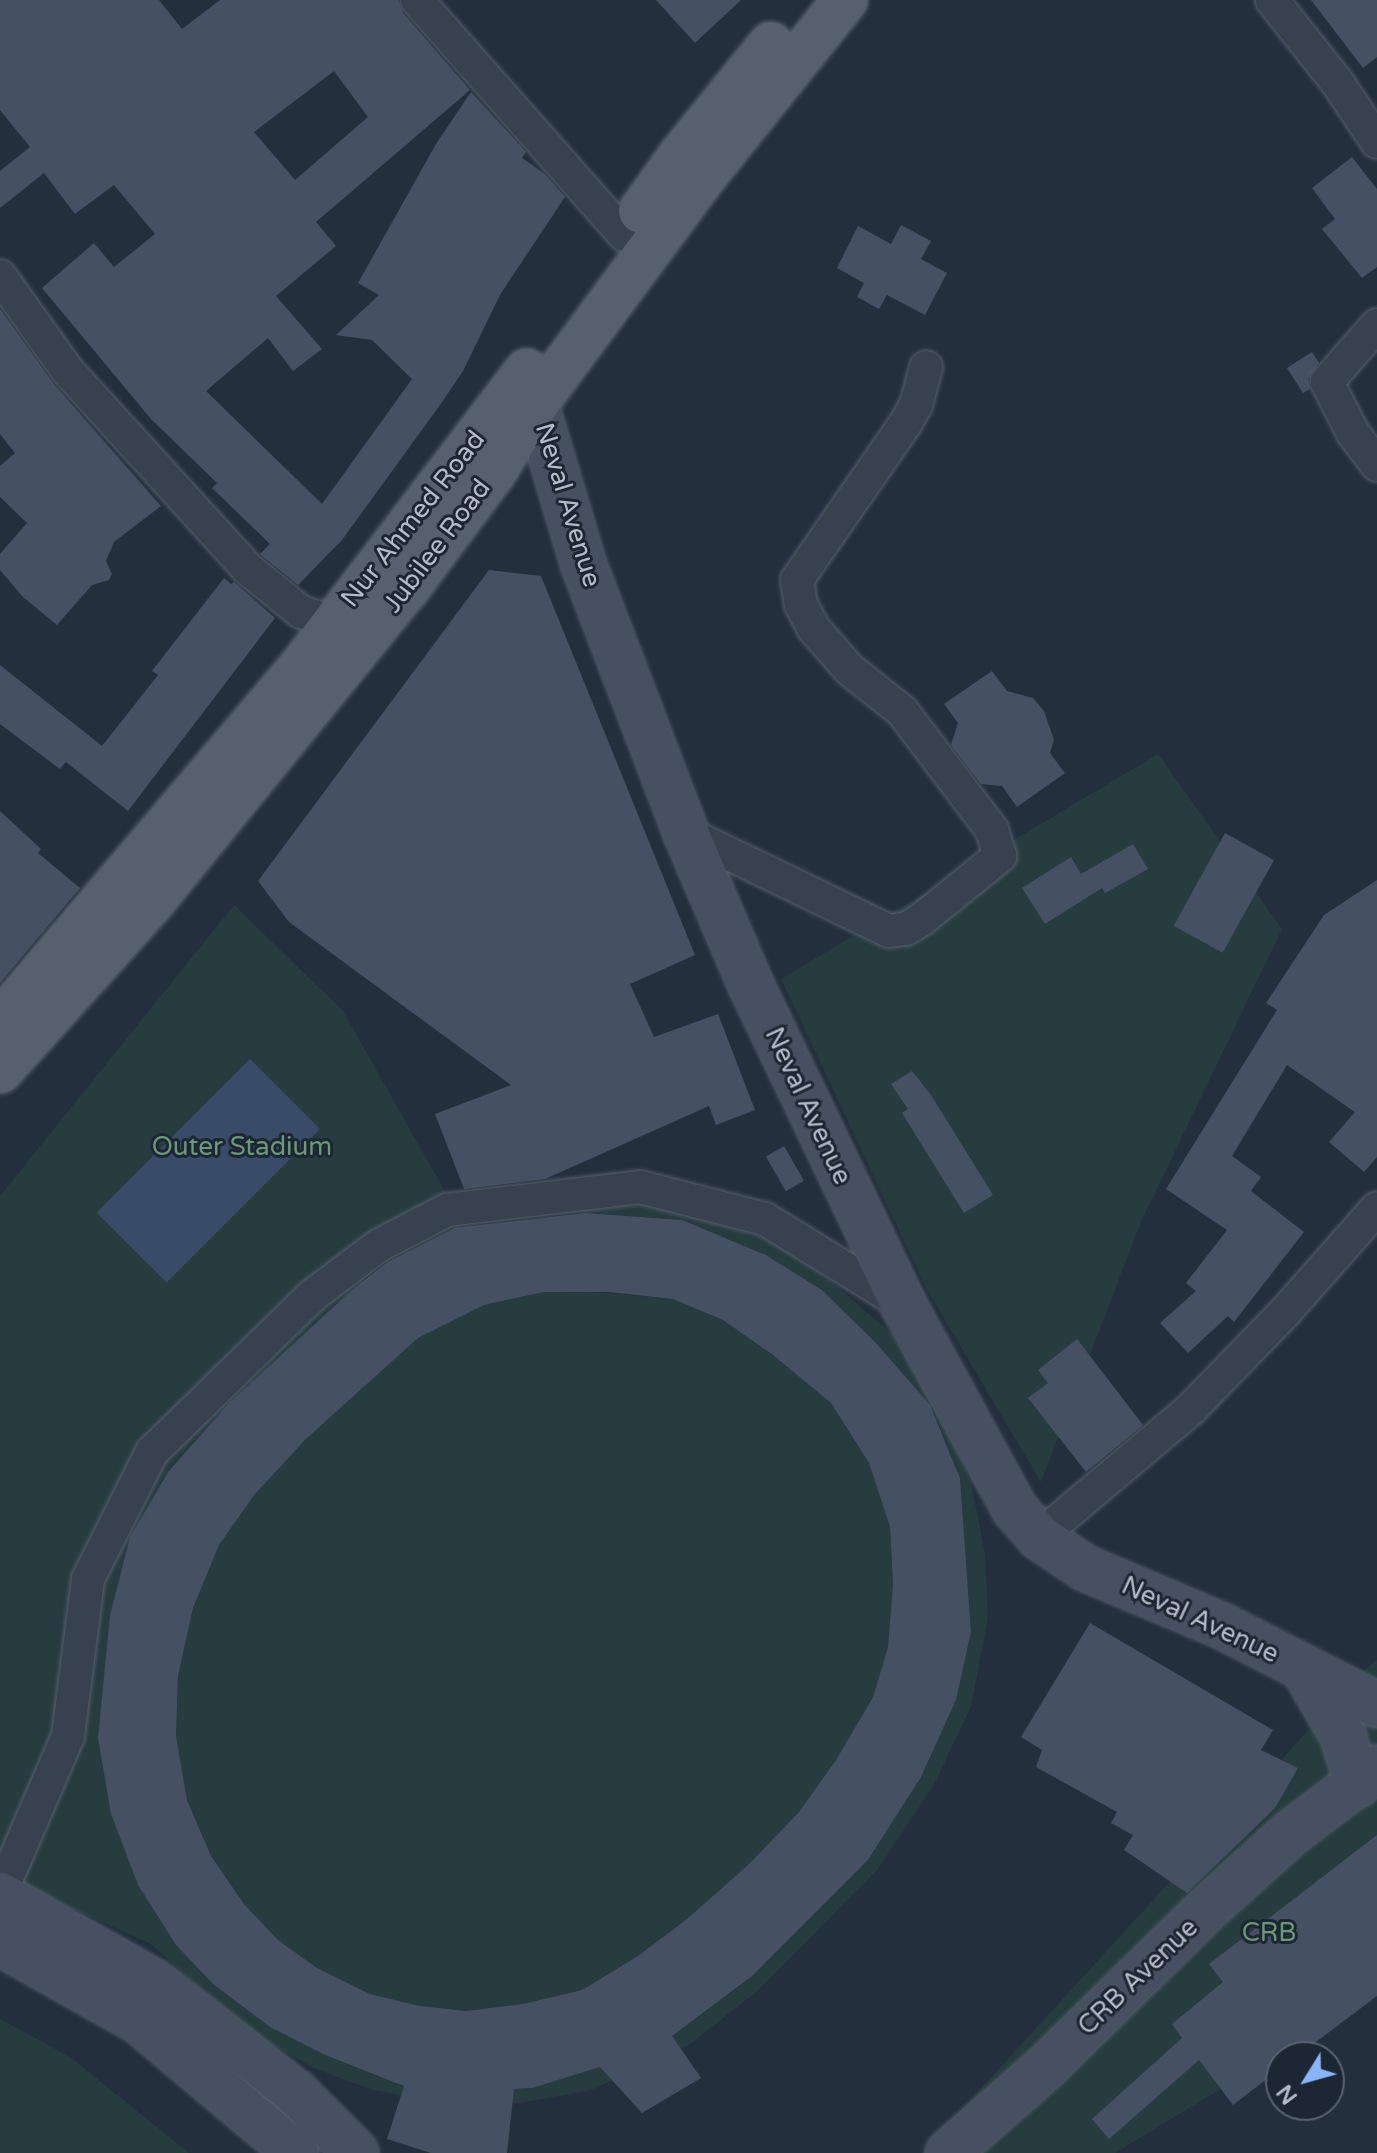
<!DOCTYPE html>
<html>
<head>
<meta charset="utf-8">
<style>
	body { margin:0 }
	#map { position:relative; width:1377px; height:2153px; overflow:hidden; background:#242f3e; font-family:"Varela Round",sans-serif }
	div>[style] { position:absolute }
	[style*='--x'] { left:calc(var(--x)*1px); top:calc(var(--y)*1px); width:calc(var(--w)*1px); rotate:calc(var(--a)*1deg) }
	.green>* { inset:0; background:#263c3f }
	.water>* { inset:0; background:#394c67; transform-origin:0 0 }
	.building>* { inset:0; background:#455162; transform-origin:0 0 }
	.roads { filter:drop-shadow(0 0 2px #565f6c) drop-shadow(0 0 2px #565f6c) }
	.minor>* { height:32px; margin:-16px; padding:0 16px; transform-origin:16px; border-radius:16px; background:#38414e }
	.secondary>* { height:44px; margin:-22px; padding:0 22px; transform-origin:22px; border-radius:22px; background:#465061 }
	.primary>* { height:44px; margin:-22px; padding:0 22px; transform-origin:22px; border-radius:22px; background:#56606e }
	span { translate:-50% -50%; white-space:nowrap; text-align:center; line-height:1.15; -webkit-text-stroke:6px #1d2633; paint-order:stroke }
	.street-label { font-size:26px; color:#b4bcc9 }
	.park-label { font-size:26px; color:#6b9a76 }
	.north { position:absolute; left:1265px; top:2041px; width:80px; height:80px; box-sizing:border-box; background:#1d2633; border:2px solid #59626f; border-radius:50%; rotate:233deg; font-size:22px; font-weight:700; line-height:32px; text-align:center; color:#b4bcc9 }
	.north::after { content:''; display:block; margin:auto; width:28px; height:36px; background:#8ab4f8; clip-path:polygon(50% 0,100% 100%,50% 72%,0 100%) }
</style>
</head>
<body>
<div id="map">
	<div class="green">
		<div style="clip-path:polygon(1158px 754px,1282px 929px,1141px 1222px,1041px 1482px,927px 1290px,781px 979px)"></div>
		<div style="clip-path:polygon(evenodd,234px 905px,343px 1011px,460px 1218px,569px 1200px,690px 1208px,764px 1238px,821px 1273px,891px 1333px,938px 1400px,971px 1483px,985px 1554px,988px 1617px,971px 1706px,934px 1785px,878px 1869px,756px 1992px,690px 2044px,591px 2090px,521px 2103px,451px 2105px,370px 2089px,314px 2068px,246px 2030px,151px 1944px,0 1876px,0 1196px,234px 905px,576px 1212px,682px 1220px,766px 1255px,822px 1290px,876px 1343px,932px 1408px,960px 1478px,971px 1632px,956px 1700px,921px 1777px,868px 1860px,752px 1976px,665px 2041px,532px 2088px,468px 2092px,323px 2054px,270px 2027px,213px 1984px,176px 1945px,138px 1885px,111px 1814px,106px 1673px,110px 1615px,130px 1537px,168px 1472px,231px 1401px,381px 1264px,462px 1225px,576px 1212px)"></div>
		<div style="clip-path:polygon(544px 1292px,609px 1293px,673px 1299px,723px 1320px,773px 1355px,831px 1403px,869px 1463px,890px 1527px,893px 1584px,888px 1647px,873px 1697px,836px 1760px,799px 1812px,749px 1864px,687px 1919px,638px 1956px,582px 1990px,523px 2004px,466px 2011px,420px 2006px,370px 1994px,317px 1968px,278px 1940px,244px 1904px,211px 1856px,187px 1800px,176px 1736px,178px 1676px,193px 1608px,219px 1545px,255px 1494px,306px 1439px,418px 1338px,484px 1305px)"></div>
		<div style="clip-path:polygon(1377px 1660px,1377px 1994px,1115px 2153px,922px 2153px,1359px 1675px)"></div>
		<div style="clip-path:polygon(0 2019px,70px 2057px,189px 2153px,0 2153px)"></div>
	</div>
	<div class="water">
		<div style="left:250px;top:1059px;width:99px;height:217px;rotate:45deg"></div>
	</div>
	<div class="building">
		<div style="clip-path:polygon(evenodd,0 0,159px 0,182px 29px,220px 0,398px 0,403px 13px,470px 90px,316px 222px,336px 246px,276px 296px,322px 349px,293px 371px,268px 338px,206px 391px,322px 504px,412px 379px,372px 340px,336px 335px,379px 295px,358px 283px,436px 144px,471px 92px,526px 152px,522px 158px,545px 174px,565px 197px,501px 293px,463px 371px,440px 405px,342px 540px,298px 585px,260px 554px,270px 544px,212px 488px,217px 483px,151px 419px,42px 288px,94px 243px,114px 267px,155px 234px,114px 185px,75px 214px,44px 173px,0 208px,0 171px,30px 147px,0 110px,0 0,334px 71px,368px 117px,295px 180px,254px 132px,334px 71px)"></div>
		<div style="clip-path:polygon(656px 0,741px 0,695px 43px)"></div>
		<div style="clip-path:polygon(1311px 0,1377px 0,1377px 57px,1363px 68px)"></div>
		<div style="clip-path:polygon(1352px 157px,1377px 189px,1377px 267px,1362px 278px,1322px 229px,1335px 219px,1312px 188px)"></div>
		<div style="clip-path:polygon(901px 225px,931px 241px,921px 259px,947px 273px,925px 315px,887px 295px,879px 309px,857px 297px,864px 283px,837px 268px,858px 226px,891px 244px)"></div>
		<div style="clip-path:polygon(0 309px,53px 383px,161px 506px,114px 542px,106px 561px,112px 574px,109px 580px,92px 585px,57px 625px,23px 597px,0 570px,0 554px,27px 523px,0 497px,0 466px,15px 453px,0 434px)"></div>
		<div style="clip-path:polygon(1312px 352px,1319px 363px,1308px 379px,1310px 389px,1303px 393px,1287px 368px)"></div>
		<div style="clip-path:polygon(489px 570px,541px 576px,695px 955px,630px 984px,654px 1037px,718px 1014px,755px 1110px,716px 1125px,709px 1106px,545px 1179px,464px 1189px,435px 1114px,511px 1085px,289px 922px,258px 881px)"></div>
		<div style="clip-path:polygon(224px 578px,231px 584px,234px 582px,275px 618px,128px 811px,66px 762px,60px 769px,0 724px,0 665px,102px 746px,158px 675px,152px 671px)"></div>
		<div style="clip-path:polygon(992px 671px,1007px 691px,1033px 698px,1044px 711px,1054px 740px,1050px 753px,1065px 773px,1017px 807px,1002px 786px,981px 784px,951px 745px,958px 723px,944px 704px)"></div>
		<div style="clip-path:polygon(0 811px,41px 849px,38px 853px,80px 888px,0 983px)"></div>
		<div style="left:1225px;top:833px;width:56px;height:106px;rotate:29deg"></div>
		<div style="clip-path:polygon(1133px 844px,1148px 869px,1105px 893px,1102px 888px,1045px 924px,1022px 888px,1071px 857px,1081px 874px)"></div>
		<div style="clip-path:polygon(1377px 880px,1377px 1157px,1364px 1172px,1329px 1142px,1355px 1112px,1287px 1065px,1232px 1156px,1261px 1177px,1251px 1191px,1304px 1232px,1234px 1322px,1228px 1316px,1188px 1353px,1160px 1323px,1196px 1291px,1186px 1283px,1227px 1230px,1166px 1189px,1277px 1010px,1266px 1003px,1324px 915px)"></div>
		<div style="clip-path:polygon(912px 1071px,931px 1095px,993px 1195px,964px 1213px,902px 1113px,908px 1109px,891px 1084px)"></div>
		<div style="left:784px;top:1146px;width:40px;height:21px;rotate:60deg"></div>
		<div style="clip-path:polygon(evenodd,586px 1213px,682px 1220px,766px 1255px,822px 1290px,876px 1343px,930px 1405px,960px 1478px,971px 1632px,956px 1700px,921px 1777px,868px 1860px,752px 1976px,672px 2036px,701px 2078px,642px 2113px,600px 2067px,532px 2088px,514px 2089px,507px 2153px,431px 2153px,387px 2139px,404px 2086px,323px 2054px,270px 2027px,213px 1984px,176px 1945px,138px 1885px,111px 1814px,98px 1738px,110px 1615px,130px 1537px,168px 1472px,229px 1403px,353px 1289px,388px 1262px,455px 1228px,586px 1213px,544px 1292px,609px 1292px,673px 1299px,723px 1320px,773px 1355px,831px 1403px,869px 1463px,890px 1527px,893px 1584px,888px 1647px,873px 1697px,836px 1760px,799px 1812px,749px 1864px,687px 1919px,638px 1956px,582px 1990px,523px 2004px,466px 2011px,420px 2006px,370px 1994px,317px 1968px,278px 1940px,244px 1904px,211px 1856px,187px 1800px,176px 1736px,178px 1676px,193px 1608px,219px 1545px,255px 1494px,306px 1439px,418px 1338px,484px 1305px,544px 1292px)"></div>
		<div style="clip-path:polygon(1077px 1339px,1143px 1425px,1086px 1472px,1028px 1398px,1048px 1383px,1038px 1370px)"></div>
		<div style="clip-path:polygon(1090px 1623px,1273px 1730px,1261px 1750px,1298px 1768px,1275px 1808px,1187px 1893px,1124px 1850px,1133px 1835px,1111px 1823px,1117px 1812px,1036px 1767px,1042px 1750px,1021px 1737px)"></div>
		<div style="clip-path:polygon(1377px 1835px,1377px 1996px,1296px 2057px,1281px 2057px,1281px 2068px,1233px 2105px,1199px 2060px,1109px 2139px,1092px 2119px,1182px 2038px,1172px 2024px,1223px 1982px,1209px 1964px)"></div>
	</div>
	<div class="roads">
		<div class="minor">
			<div style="--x:417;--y:0;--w:313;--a:48.6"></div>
			<div style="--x:1272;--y:0;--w:105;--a:51.6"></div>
			<div style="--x:1337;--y:82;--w:72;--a:56.3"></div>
			<div style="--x:0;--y:276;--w:115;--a:54.5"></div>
			<div style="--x:67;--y:370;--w:269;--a:47.7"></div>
			<div style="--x:248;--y:569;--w:68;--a:39.1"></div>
			<div style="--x:301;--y:612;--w:34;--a:17"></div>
			<div style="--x:1377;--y:325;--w:76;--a:131.3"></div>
			<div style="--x:1327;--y:382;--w:57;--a:63"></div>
			<div style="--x:1353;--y:433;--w:40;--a:53"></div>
			<div style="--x:686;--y:833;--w:225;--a:25.8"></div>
			<div style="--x:889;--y:931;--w:17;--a:-7"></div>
			<div style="--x:906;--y:929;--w:17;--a:-31"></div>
			<div style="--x:921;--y:920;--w:102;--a:-39"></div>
			<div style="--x:1000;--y:856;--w:27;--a:-107"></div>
			<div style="--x:992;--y:830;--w:149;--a:-127.1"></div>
			<div style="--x:902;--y:711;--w:66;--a:-141.7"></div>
			<div style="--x:850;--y:670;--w:55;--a:-131.3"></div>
			<div style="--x:814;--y:629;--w:27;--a:-118"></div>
			<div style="--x:801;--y:605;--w:25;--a:-99"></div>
			<div style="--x:797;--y:580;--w:190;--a:-55.3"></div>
			<div style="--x:905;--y:424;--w:22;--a:-60"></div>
			<div style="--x:916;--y:405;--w:39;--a:-75"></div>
			<div style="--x:1039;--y:1537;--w:200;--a:-40.1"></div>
			<div style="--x:1192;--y:1408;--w:135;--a:-45.9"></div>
			<div style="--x:1286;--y:1311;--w:137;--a:-48.5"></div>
			<div style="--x:0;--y:1894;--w:172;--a:-66.7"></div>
			<div style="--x:68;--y:1736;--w:158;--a:-82.7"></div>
			<div style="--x:88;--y:1579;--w:142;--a:-63.3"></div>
			<div style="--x:152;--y:1452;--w:225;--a:-44.3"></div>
			<div style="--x:313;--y:1295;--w:81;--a:-37"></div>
			<div style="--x:378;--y:1246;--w:78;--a:-27.6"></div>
			<div style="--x:447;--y:1210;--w:194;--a:-6.8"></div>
			<div style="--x:640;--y:1187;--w:129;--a:14.4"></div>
			<div style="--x:765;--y:1219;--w:162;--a:31.6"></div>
		</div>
		<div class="secondary">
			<div style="--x:527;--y:375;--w:196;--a:73.4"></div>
			<div style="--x:583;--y:563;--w:289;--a:69.1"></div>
			<div style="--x:686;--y:833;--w:163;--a:66.9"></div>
			<div style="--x:750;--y:983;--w:356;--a:64.5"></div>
			<div style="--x:903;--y:1304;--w:232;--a:61.4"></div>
			<div style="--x:1014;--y:1508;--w:38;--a:49"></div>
			<div style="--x:1039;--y:1537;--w:55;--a:34"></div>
			<div style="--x:1085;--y:1568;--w:147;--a:22.9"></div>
			<div style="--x:1220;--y:1625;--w:176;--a:27"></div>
			<div style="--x:1304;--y:1669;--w:78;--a:59.8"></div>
			<div style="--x:1343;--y:1736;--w:51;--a:73"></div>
			<div style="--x:0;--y:1895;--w:180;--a:29.5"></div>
			<div style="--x:157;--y:1984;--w:177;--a:38.1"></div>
			<div style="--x:296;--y:2093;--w:85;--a:45"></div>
			<div style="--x:0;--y:1943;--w:159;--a:29.3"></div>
			<div style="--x:139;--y:2021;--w:205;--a:40.1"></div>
			<div style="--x:948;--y:2153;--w:133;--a:-41.3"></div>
			<div style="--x:1048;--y:2065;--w:224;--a:-44.5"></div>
			<div style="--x:1208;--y:1908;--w:112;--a:-42.1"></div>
			<div style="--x:1291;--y:1833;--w:108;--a:-37.1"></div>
		</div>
		<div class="primary">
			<div style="--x:641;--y:211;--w:70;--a:-54.3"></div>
			<div style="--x:682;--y:154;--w:141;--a:-51"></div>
			<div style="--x:0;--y:1022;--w:472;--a:-49.7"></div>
			<div style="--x:305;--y:662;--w:366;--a:-52.7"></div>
			<div style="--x:0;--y:1071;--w:227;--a:-48"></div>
			<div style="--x:152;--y:902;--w:402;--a:-50.9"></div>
			<div style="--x:406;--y:590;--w:147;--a:-53.3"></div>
			<div style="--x:494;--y:472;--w:82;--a:-58.4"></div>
			<div style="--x:537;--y:402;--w:276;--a:-53.5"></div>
			<div style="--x:701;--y:180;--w:231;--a:-51.3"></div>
		</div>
	</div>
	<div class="street-label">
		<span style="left:568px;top:505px;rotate:73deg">Neval Avenue</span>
		<span style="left:413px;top:519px;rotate:-52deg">Nur Ahmed Road</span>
		<span style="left:437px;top:546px;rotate:-53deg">Jubilee Road</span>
		<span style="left:808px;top:1106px;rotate:65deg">Neval Avenue</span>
		<span style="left:1200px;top:1620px;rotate:25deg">Neval Avenue</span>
		<span style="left:1138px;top:1977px;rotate:-44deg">CRB Avenue</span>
	</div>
	<div class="park-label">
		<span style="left:242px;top:1147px">Outer Stadium</span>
		<span style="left:1269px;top:1933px">CRB</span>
	</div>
	<div class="north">N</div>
</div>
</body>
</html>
